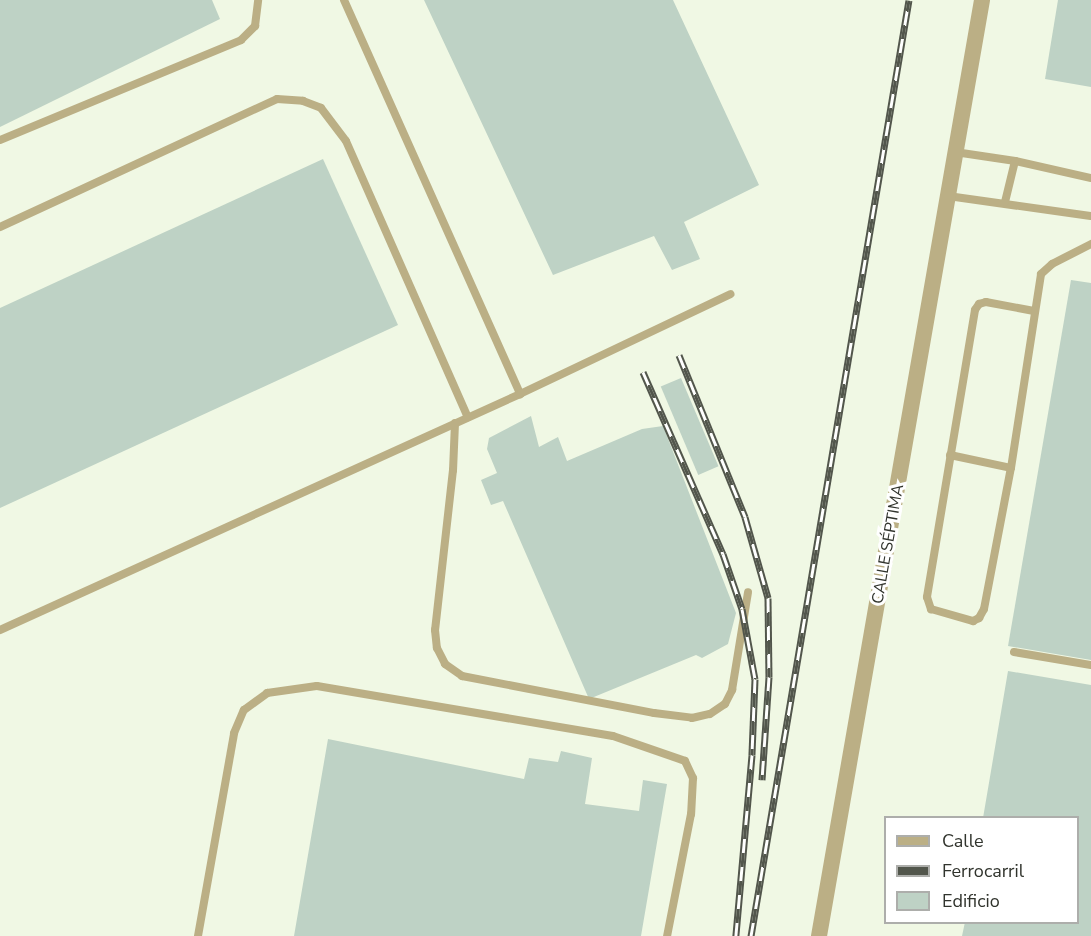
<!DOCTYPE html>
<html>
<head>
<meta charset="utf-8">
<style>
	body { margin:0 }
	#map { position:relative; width:1091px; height:936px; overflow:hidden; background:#f0f8e4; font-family:"Nunito Sans",sans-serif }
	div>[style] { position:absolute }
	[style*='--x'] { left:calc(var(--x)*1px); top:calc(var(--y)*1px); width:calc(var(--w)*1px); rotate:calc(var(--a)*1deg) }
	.building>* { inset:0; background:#bed2c5; transform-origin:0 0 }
	.service>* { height:8px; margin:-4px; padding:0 4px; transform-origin:4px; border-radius:4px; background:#bbaf85 }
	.tertiary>* { height:16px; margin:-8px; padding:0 8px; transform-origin:8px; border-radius:8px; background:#bbaf85 }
	.rail>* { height:7px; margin-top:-3.5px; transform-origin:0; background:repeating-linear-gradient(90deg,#fff 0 14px,#52564c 0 28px); box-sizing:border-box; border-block:2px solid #52564c }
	span { translate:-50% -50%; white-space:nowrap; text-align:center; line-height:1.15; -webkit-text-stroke:6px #fff; paint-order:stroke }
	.street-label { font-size:16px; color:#31342d }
	.legend { position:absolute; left:884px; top:816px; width:195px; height:108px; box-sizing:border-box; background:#fff; border:2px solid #adaeab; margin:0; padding:8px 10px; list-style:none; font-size:18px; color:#31342d }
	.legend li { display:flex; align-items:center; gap:12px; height:30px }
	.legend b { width:30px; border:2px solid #adaeab }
</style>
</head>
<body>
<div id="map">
	<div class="building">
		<div style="clip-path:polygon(0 0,212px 0,220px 19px,0 127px)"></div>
		<div style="clip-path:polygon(424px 0,673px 0,759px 185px,684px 222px,700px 259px,672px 270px,654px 236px,553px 275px)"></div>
		<div style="clip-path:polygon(1058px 0,1091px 0,1091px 87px,1045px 79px)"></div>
		<div style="clip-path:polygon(323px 159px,398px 325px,0 508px,0 308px)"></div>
		<div style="clip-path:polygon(1071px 280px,1091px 283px,1091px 660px,1008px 646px)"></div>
		<div style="left:681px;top:378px;width:96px;height:22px;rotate:67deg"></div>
		<div style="clip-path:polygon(531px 416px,539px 447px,558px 437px,567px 461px,642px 429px,663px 426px,736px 613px,728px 644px,702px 658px,696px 655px,589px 699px,503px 501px,491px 505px,481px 480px,497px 473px,487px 449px,489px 438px)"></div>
		<div style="clip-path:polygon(1008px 671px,1091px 685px,1091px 936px,962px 936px,965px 922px,1078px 922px,1078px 818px,983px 818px)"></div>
		<div style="clip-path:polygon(328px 739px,524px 779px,529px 758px,558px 762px,561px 751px,592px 758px,585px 804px,639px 811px,643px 780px,667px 784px,641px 936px,294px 936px)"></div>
	</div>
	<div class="service">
		<div style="--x:344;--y:0;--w:432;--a:65.9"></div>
		<div style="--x:0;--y:140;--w:261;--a:-22.5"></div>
		<div style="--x:241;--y:40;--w:20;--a:-45"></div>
		<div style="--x:255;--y:26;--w:26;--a:-83"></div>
		<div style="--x:955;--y:152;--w:61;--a:8.5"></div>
		<div style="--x:1015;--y:161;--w:78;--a:12.6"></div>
		<div style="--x:948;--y:196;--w:144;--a:8"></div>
		<div style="--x:1005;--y:202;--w:42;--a:-76.3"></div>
		<div style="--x:0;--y:227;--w:305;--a:-24.8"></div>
		<div style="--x:277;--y:99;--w:26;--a:4"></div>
		<div style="--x:303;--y:101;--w:19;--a:21"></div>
		<div style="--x:321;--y:108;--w:41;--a:52.9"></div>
		<div style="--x:346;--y:141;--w:302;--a:66.2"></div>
		<div style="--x:1034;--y:311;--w:49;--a:-169.4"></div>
		<div style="--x:986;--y:302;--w:7;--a:164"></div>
		<div style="--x:979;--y:304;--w:7;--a:124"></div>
		<div style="--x:975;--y:310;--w:291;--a:99.5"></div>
		<div style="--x:927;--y:597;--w:13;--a:72"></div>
		<div style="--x:931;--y:609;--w:44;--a:15.9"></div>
		<div style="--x:973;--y:621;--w:7;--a:-27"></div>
		<div style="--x:979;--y:618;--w:10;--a:-61"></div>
		<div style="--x:984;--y:609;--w:144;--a:-79.2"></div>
		<div style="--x:1011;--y:468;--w:196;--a:-81.2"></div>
		<div style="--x:1041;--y:274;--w:15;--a:-42"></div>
		<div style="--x:1052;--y:264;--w:44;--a:-27.1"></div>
		<div style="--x:455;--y:423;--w:47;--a:92.4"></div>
		<div style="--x:453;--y:470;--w:161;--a:96.4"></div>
		<div style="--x:435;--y:630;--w:18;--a:84"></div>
		<div style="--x:437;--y:648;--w:18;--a:63"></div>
		<div style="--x:445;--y:664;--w:21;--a:35"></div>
		<div style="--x:462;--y:676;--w:196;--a:10.9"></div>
		<div style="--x:654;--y:713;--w:38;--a:7"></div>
		<div style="--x:692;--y:718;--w:18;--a:-13"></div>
		<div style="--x:710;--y:714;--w:18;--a:-34"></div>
		<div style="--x:725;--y:704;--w:16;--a:-63"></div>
		<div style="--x:732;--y:690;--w:99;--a:-80.7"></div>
		<div style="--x:950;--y:455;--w:62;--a:12"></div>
		<div style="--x:0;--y:630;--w:571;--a:-24.41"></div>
		<div style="--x:520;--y:394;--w:233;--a:-25.4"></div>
		<div style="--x:1014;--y:652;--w:78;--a:9.6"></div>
		<div style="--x:198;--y:936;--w:206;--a:-79.9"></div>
		<div style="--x:234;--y:733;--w:25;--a:-67"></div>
		<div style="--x:244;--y:710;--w:29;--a:-36"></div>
		<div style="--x:267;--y:693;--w:50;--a:-8"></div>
		<div style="--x:317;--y:686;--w:300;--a:9.6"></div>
		<div style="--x:613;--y:736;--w:76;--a:19.1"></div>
		<div style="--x:685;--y:761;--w:19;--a:65"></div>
		<div style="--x:693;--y:778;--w:36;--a:93"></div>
		<div style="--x:691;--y:814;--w:124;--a:101.1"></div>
	</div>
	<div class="tertiary">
		<div style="--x:819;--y:936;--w:950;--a:-80.12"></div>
	</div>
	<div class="rail">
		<div style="--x:679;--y:355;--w:175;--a:67.8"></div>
		<div style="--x:745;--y:517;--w:84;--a:74.1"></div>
		<div style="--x:768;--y:598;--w:79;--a:89.3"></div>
		<div style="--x:769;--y:677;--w:103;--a:93.9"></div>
		<div style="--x:643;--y:372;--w:199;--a:66.3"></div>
		<div style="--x:723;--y:554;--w:58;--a:70.9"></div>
		<div style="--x:742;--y:609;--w:71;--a:79.5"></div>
		<div style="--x:755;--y:679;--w:76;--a:92.3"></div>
		<div style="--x:752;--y:755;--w:182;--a:95.1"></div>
		<div style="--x:751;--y:936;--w:949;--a:-80.42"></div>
	</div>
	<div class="street-label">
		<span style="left:888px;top:544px;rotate:-80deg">CALLE SÉPTIMA</span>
	</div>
	<ul class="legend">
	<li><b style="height:8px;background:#bbaf85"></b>Calle</li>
	<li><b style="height:8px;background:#52564c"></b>Ferrocarril</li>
	<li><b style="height:16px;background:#bed2c5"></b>Edificio</li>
	</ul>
</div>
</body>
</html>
